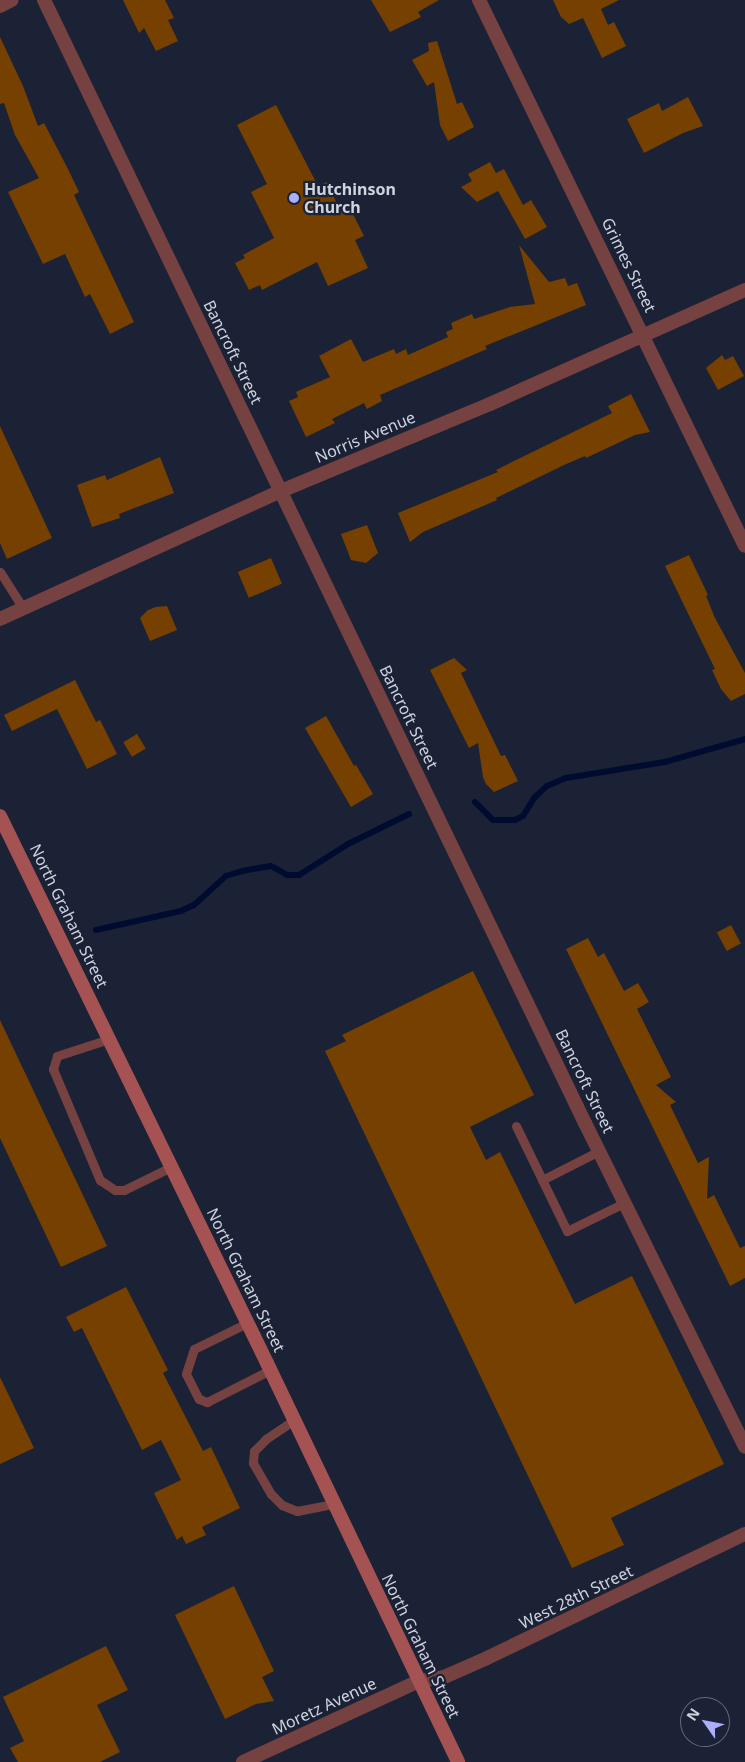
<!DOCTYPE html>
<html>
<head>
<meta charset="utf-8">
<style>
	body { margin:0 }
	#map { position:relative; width:745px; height:1762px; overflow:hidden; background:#1c2235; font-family:"Noto Sans",sans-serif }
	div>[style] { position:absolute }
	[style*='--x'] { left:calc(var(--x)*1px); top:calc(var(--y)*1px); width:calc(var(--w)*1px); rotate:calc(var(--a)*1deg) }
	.stream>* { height:6px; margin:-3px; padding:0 3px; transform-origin:3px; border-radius:3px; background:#000b30 }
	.building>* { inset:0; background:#754000; transform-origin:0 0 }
	.service>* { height:9px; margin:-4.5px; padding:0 4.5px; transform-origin:4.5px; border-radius:4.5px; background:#764241 }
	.minor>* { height:14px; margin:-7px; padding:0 7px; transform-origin:7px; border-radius:7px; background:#764241 }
	.tertiary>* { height:14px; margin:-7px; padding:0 7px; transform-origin:7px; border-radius:7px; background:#764241 }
	.secondary>* { height:14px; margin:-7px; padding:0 7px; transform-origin:7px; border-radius:7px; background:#a45252 }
	.dots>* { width:14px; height:14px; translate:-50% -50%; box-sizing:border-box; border:2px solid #1c2235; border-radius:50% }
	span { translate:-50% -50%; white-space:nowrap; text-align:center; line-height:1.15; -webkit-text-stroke:4.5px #1c2235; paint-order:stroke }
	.poi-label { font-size:16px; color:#ced3df; font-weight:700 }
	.left { translate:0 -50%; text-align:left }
	.street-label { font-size:16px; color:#ced3df }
	.north { position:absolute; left:680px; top:1697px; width:50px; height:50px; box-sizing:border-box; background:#1c2235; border:1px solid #636979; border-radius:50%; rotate:303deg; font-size:14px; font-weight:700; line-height:20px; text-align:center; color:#ced3df }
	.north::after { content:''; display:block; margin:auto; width:18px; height:22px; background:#abaffb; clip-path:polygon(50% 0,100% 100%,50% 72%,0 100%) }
</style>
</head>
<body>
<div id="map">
	<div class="stream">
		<div style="--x:475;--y:802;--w:25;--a:45"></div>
		<div style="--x:493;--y:820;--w:22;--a:0"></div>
		<div style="--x:515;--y:820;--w:9;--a:-27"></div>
		<div style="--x:523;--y:816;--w:22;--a:-58"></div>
		<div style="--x:535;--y:797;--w:16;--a:-43"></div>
		<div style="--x:547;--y:786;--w:21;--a:-23"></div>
		<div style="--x:566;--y:778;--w:100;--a:-9.2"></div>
		<div style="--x:665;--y:762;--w:83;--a:-16"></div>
		<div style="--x:96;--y:930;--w:87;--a:-12.6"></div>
		<div style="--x:181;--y:911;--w:14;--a:-25"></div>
		<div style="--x:194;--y:905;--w:43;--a:-42.2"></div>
		<div style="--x:226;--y:876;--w:17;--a:-17"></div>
		<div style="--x:242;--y:871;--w:29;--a:-10"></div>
		<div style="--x:271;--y:866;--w:18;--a:29"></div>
		<div style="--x:287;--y:875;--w:12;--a:0"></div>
		<div style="--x:299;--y:875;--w:58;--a:-32.3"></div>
		<div style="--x:348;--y:844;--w:68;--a:-26.2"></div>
	</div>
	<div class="building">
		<div style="clip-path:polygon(123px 0,165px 0,174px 18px,168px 20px,178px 41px,156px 51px,144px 28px,139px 33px)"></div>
		<div style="clip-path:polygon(371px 0,439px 0,418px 12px,421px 17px,390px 32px)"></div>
		<div style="clip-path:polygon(553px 0,619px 0,601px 9px,608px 25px,614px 22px,626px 46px,602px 58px,583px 18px,569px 24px,561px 17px)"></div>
		<div style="clip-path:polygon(0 37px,23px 86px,38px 126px,44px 123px,68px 169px,79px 192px,74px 195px,134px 322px,110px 334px,90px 294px,85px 297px,65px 254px,43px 264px,8px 192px,39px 178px,15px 135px,4px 103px,0 104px)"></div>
		<div style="clip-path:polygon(437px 41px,457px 104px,462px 102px,474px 127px,448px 141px,440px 125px,434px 82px,427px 86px,412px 60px,429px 51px,428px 43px)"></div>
		<div style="clip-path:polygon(688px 97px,703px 126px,683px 133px,644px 153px,627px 119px,659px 103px,662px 111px)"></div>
		<div style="clip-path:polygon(276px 105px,318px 186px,327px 182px,339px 208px,348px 204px,364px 236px,355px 240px,368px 268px,328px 286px,317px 262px,262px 290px,260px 285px,249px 290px,235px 263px,245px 258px,243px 255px,274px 238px,251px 192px,267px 184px,237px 125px)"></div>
		<div style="clip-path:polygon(490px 162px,496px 173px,504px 169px,523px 205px,531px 200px,547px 227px,525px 239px,498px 191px,477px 202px,461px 187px,472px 181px,468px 174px)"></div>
		<div style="clip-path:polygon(519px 245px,549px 282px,565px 278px,568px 286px,577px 283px,586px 305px,485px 346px,487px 349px,380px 395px,382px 401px,367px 409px,364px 403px,332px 419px,335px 423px,306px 437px,289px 401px,298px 397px,296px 392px,330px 377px,319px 356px,351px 339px,363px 362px,394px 349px,396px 354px,406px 349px,408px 355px,448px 337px,446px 332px,453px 329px,451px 323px,472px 314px,474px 319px,510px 307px,535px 304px)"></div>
		<div style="clip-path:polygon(722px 355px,725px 360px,733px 356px,744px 376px,718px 390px,706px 368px)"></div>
		<div style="clip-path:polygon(631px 394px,650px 432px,635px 435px,586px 458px,585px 456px,564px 465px,496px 498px,497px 500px,423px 532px,410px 542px,398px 513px,498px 472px,496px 470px,612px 413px,608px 406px)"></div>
		<div style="clip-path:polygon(0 426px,52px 538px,7px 559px,0 543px)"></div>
		<div style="clip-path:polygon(160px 457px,174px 493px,119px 514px,120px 518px,92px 527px,77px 485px,105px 475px,107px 480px)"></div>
		<div style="clip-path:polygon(367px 525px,378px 553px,366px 563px,351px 560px,341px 534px)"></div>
		<div style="clip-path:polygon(689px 555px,708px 595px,706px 596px,715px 618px,745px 673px,745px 694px,731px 701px,721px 689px,712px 670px,715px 669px,665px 566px)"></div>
		<div style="left:271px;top:558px;width:28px;height:36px;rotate:67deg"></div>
		<div style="clip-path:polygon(167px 606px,177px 630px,150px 641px,140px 618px,148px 610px,156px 607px)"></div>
		<div style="clip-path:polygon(454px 658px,467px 670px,461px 673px,501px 756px,505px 755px,518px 781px,494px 792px,486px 784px,483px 777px,478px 743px,469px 748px,430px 670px)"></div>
		<div style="clip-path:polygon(75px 680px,96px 722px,100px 720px,117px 754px,87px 769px,57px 709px,12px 731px,4px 715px)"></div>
		<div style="clip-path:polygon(326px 716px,354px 766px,356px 765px,373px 794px,351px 807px,305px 728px)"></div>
		<div style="left:137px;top:734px;width:17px;height:16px;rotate:59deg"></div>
		<div style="left:731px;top:925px;width:21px;height:16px;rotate:62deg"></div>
		<div style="clip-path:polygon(588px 938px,598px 957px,604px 953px,624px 991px,638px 983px,649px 1002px,637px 1009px,671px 1077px,656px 1085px,676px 1102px,670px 1105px,698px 1163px,709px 1157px,707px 1199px,714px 1195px,740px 1248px,745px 1246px,745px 1278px,730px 1286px,566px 949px)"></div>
		<div style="clip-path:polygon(473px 971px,534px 1095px,470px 1127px,486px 1160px,500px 1152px,575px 1304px,632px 1276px,724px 1464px,611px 1518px,624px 1545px,572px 1568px,325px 1051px,346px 1041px,342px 1035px)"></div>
		<div style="clip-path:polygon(0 1020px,107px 1246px,61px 1267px,0 1138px)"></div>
		<div style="clip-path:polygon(126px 1287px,168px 1370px,163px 1373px,203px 1451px,211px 1447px,240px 1508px,202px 1527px,206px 1535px,186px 1544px,182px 1536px,177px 1540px,154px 1493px,181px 1480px,161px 1440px,142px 1450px,82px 1328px,74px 1332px,66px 1317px)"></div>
		<div style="clip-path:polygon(0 1377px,34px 1448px,0 1464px)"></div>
		<div style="clip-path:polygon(234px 1586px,274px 1671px,262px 1677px,274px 1701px,256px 1704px,225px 1719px,175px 1615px)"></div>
		<div style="clip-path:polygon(106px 1646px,128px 1690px,97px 1705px,120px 1752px,100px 1762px,18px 1762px,10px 1748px,24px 1741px,3px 1697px)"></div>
	</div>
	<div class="service">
		<div style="--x:0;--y:572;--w:43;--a:57.4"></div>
		<div style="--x:109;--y:1039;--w:55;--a:161.9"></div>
		<div style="--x:57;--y:1056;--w:14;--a:107"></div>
		<div style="--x:53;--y:1069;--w:121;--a:67.1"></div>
		<div style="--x:100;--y:1180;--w:18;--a:34"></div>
		<div style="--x:115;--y:1190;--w:9;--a:0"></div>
		<div style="--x:124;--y:1190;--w:52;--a:-26.1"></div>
		<div style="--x:516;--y:1126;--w:117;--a:64.1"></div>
		<div style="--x:567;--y:1231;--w:64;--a:-26.2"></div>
		<div style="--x:542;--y:1180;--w:64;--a:-27"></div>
		<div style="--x:247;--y:1323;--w:59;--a:153.9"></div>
		<div style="--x:194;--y:1349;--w:26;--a:108"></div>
		<div style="--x:186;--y:1374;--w:28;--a:63"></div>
		<div style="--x:199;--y:1399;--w:9;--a:21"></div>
		<div style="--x:207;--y:1402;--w:71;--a:-26.9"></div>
		<div style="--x:294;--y:1420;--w:34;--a:146"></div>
		<div style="--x:266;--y:1439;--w:17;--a:135"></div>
		<div style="--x:254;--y:1451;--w:12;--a:95"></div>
		<div style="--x:253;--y:1463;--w:36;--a:60"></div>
		<div style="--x:271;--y:1494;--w:16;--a:45"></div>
		<div style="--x:282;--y:1505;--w:16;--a:22"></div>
		<div style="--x:297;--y:1511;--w:37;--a:-11"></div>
	</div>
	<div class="minor">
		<div style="--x:44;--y:0;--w:1247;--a:64.28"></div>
		<div style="--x:585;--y:1123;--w:361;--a:63.7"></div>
		<div style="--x:479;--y:0;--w:607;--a:64.03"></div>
		<div style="--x:0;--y:6;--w:13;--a:-27"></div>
		<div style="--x:243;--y:1762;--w:194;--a:-24.7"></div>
		<div style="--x:419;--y:1681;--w:25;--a:-9"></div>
		<div style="--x:444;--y:1677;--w:47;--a:-23.8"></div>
		<div style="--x:487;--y:1658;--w:286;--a:-25.7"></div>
	</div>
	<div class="tertiary">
		<div style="--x:0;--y:619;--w:309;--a:-24.5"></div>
		<div style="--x:281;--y:491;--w:226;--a:-22.6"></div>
		<div style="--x:490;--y:404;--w:279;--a:-24.1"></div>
	</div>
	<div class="secondary">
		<div style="--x:0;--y:816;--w:609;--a:63.98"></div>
		<div style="--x:267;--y:1363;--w:442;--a:64.4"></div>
	</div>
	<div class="dots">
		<div style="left:294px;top:198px;background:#abaffb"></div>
	</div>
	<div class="poi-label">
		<span class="left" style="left:304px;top:198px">Hutchinson<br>Church</span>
	</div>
	<div class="street-label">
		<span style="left:629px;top:265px;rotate:64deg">Grimes Street</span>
		<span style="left:233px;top:352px;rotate:64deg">Bancroft Street</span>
		<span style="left:365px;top:437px;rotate:-23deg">Norris Avenue</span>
		<span style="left:409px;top:717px;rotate:64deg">Bancroft Street</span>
		<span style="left:69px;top:916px;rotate:64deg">North Graham Street</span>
		<span style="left:585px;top:1081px;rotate:64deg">Bancroft Street</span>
		<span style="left:246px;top:1280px;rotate:64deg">North Graham Street</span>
		<span style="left:576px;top:1597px;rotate:-26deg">West 28th Street</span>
		<span style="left:421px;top:1646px;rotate:64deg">North Graham Street</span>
		<span style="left:324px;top:1706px;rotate:-25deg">Moretz Avenue</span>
	</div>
	<div class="north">N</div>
</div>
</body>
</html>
